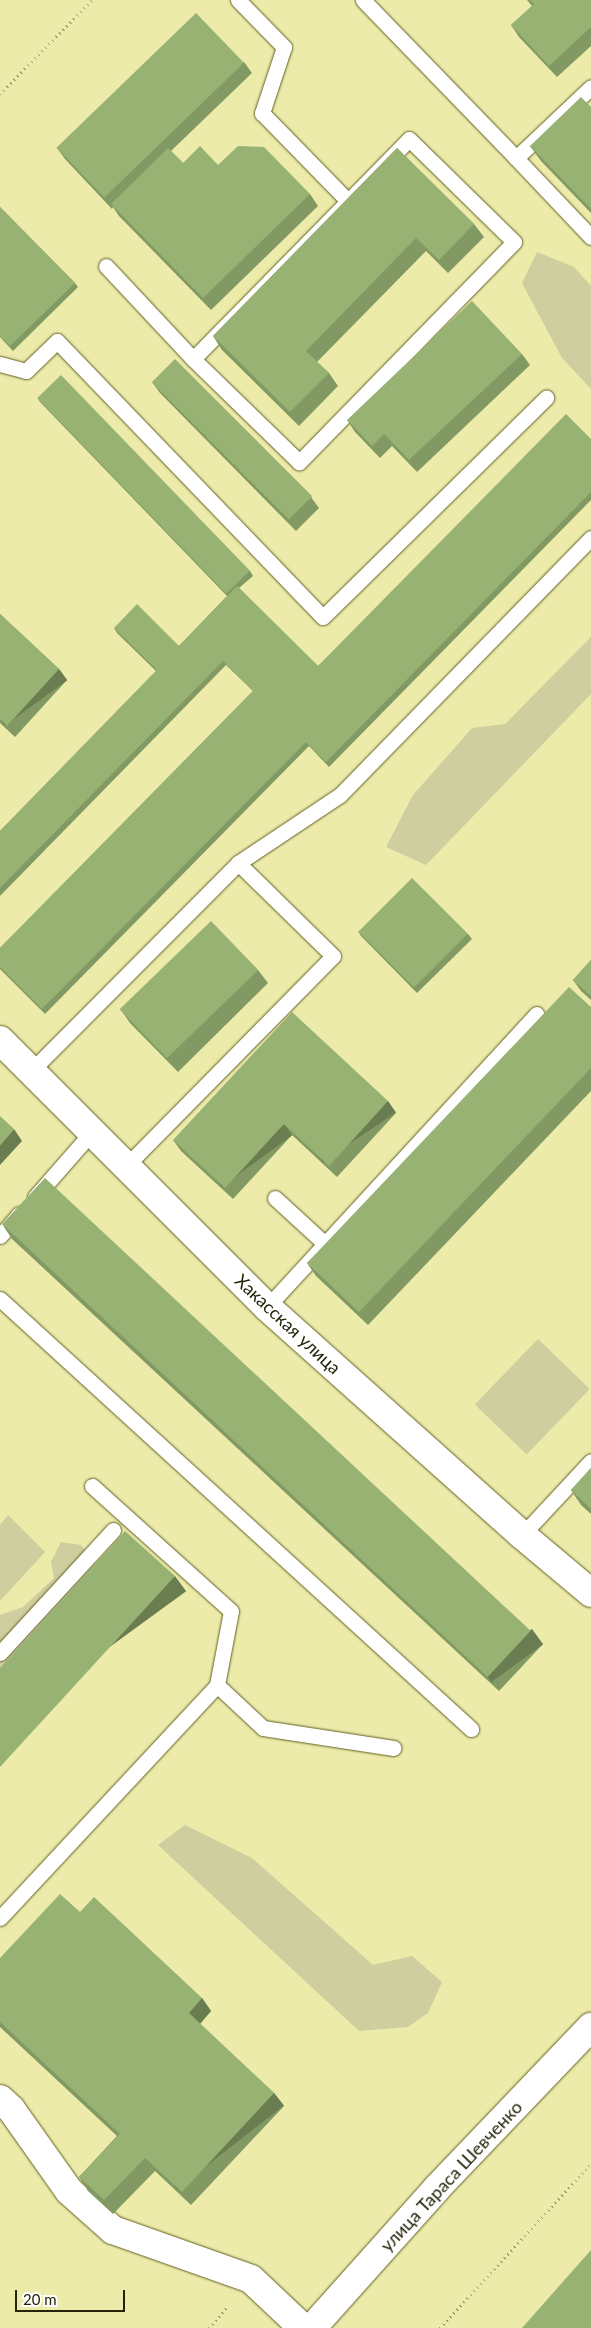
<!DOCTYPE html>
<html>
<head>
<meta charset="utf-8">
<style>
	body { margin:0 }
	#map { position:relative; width:591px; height:2328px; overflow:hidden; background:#ecebaa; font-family:Lato,sans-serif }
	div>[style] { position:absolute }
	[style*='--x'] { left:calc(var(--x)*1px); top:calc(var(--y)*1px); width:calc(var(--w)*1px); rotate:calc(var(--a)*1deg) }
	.green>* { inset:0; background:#cece9f; transform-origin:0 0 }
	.path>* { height:3px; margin-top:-1.5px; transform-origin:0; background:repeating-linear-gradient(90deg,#9c9b6a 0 1px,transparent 0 5px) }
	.roads { filter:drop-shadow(0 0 1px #625f21) drop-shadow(0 0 1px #625f21) }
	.service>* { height:15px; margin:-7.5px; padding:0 7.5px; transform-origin:7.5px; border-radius:7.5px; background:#fff }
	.minor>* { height:28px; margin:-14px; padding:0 14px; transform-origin:14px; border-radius:14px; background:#fff }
	.wall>* { inset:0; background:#829963 }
	.shaded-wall>* { inset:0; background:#6a7d50; transform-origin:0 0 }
	.building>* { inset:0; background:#97b273; transform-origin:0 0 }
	span { translate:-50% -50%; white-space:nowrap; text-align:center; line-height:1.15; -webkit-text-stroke:4.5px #fff; paint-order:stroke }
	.street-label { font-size:18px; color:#25240a }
	.scale { position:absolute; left:15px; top:2290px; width:110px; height:22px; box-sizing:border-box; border:2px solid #25240a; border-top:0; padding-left:6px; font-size:15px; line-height:18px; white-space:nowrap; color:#25240a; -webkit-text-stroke:4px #fff; paint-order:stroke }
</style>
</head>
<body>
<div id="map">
	<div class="green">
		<div style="clip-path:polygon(537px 252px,574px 267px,591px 286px,591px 389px,562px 358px,522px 283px)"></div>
		<div style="clip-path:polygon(591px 637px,591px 694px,426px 865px,386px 847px,413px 795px,472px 728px,505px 724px)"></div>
		<div style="left:538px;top:1339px;width:72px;height:91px;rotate:44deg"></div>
		<div style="clip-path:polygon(8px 1515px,45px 1552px,0 1601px,0 1525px)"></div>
		<div style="clip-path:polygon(61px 1542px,81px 1545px,97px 1566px,0 1695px,0 1615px,23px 1607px,54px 1578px,51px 1562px)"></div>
		<div style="clip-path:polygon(185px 1825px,252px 1858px,373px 1965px,412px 1956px,442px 1982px,428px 2013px,408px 2027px,359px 2031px,158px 1845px)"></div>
	</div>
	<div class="path">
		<div style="--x:0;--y:94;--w:132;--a:-45.6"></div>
		<div style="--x:209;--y:2328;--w:29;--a:-49"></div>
		<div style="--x:440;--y:2328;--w:223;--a:-47.4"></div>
	</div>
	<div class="roads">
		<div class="service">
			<div style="--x:238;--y:0;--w:66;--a:45.6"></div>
			<div style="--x:284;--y:47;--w:70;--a:108.4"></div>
			<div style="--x:262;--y:113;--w:122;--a:45.7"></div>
			<div style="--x:363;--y:0;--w:220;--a:45.9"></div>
			<div style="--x:516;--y:158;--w:103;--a:-43.4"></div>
			<div style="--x:409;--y:139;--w:147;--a:44.4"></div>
			<div style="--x:514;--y:242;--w:308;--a:134.3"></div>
			<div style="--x:299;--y:462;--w:148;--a:-135.8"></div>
			<div style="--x:193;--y:359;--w:308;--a:-45.5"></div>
			<div style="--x:516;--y:158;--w:109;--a:46.5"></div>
			<div style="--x:106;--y:266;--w:127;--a:46.9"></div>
			<div style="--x:0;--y:364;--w:27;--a:15"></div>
			<div style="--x:26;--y:371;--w:43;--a:-44.1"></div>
			<div style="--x:57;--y:341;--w:383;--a:46.1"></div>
			<div style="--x:323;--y:617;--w:313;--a:-44.5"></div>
			<div style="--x:32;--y:1070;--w:292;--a:-45.1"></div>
			<div style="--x:238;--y:863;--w:123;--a:-33.7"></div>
			<div style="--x:340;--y:795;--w:359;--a:-45.7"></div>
			<div style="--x:125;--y:1167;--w:296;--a:-45.4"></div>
			<div style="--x:333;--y:956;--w:133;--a:-135.6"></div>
			<div style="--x:35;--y:1197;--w:86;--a:-48.8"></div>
			<div style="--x:275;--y:1198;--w:68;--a:42.6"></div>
			<div style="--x:0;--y:1236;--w:29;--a:-49"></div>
			<div style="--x:0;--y:1299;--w:638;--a:42.39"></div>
			<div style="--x:267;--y:1307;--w:398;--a:-47.4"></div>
			<div style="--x:522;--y:1535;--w:101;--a:-47"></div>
			<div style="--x:0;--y:1653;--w:167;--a:-47.4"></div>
			<div style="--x:217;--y:1685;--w:63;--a:43.1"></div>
			<div style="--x:263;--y:1728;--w:132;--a:8.7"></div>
			<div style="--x:0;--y:1918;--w:318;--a:-47"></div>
			<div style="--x:217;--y:1685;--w:75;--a:-79.3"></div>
			<div style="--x:231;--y:1611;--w:187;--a:-138"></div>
		</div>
		<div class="minor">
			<div style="--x:0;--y:1040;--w:378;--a:45"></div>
			<div style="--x:267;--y:1307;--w:342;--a:41.8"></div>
			<div style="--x:522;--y:1535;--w:90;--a:40"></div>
			<div style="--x:0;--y:2099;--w:15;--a:42"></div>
			<div style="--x:11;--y:2109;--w:100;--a:54.7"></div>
			<div style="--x:69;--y:2191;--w:59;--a:41.6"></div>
			<div style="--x:113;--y:2230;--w:146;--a:19.5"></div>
			<div style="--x:251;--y:2279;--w:71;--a:43.3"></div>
			<div style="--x:312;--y:2328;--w:188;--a:-48.2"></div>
			<div style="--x:437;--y:2188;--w:223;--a:-46.3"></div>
		</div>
	</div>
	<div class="wall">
		<div style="clip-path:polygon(527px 0,591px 0,591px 46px,557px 77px,519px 37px,511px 25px,532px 6px)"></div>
		<div style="clip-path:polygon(244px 62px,252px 73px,171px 151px,183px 163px,218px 165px,310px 194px,318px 206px,211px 310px,119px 216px,113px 207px,112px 209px,65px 159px,57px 148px)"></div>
		<div style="clip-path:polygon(591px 107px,591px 213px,541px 161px,530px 146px)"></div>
		<div style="clip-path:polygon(397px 148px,474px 224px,484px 237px,448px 273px,426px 251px,317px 362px,329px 373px,338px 386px,299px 426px,222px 350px,213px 336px)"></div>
		<div style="clip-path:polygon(0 207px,75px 283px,78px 287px,13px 351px,0 337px)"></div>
		<div style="clip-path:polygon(522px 354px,530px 365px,417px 472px,392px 446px,380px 458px,355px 432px,347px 420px)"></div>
		<div style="clip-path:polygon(152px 382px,311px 497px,319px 508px,296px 531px,160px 393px)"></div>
		<div style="clip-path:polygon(37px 398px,250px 571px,253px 576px,239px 588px,318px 666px,591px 439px,591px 500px,329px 767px,309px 746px,45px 1014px,0 969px,0 948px,253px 691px,226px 665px,0 896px,0 831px,156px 671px,117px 633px,114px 628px,179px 646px,227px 596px,41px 403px)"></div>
		<div style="clip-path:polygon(0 614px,59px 669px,67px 680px,15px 737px,0 723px)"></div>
		<div style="clip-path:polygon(358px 931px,468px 934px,472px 939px,417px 993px,361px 936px)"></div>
		<div style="clip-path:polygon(591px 960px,591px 1000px,581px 991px,573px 980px)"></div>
		<div style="clip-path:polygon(258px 970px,268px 983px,178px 1072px,130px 1023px,121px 1010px)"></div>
		<div style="clip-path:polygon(591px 1007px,591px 1091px,368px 1325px,316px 1276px,307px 1263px)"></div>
		<div style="clip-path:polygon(388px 1101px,396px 1113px,337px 1177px,292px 1135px,233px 1199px,181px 1151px,173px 1140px)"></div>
		<div style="clip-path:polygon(2px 1224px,543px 1644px,499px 1691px,12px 1239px)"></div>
		<div style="clip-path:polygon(591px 1468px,591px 1514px,581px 1505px,571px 1490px)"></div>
		<div style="clip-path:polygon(0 1958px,202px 1998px,211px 2011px,200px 2024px,274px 2093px,284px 2106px,191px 2205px,155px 2171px,113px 2214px,88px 2191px,79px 2177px,117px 2136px,0 2027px)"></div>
	</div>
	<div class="shaded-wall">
		<div style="left:59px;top:669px;width:14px;height:77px;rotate:54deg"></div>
		<div style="left:388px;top:1101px;width:14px;height:88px;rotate:56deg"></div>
		<div style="left:284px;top:1124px;width:14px;height:87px;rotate:54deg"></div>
		<div style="clip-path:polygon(14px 1129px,22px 1141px,0 1165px,0 1145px)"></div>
		<div style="left:175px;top:1576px;width:19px;height:259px;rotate:54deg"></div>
		<div style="left:532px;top:1629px;width:19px;height:64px;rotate:54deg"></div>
		<div style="clip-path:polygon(202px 1998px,211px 2011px,198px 2026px,189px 2013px)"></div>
		<div style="left:274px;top:2093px;width:16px;height:135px;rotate:52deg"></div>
	</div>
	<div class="building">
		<div style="clip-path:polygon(529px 0,591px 0,591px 27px,549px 66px,511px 25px,534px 4px)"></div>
		<div style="left:196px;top:13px;width:69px;height:194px;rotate:46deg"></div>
		<div style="clip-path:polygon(581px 97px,591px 107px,591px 209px,530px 146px)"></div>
		<div style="clip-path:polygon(200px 146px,218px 165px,238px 146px,264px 147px,310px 194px,203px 298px,111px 204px,168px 148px,183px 163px)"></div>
		<div style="clip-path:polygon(397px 148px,474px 224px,439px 260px,416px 238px,306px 351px,329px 373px,290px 412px,213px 336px)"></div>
		<div style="clip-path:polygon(0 207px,75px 283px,10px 346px,0 336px)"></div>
		<div style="clip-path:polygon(472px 301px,522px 354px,409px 460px,384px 434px,372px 446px,347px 420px)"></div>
		<div style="left:175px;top:359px;width:194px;height:33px;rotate:45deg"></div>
		<div style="left:61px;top:375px;width:272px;height:33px;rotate:46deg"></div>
		<div style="clip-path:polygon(566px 414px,591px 439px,591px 492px,326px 762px,306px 742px,42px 1009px,0 967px,0 948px,253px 691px,223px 661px,0 888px,0 831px,157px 670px,114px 628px,137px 604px,179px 646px,237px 586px,318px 666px)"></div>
		<div style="clip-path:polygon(0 614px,59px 669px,7px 726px,0 719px)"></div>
		<div style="left:412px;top:878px;width:79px;height:76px;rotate:45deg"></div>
		<div style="left:211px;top:921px;width:68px;height:127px;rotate:46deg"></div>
		<div style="clip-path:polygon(591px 960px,591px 996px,573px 980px)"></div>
		<div style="clip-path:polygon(569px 987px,591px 1007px,591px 1068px,359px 1312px,307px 1263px)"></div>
		<div style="clip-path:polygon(292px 1012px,388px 1101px,329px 1166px,284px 1124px,225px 1188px,173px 1140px)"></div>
		<div style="clip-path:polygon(0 1116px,14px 1129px,0 1145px)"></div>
		<div style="left:45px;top:1178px;width:664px;height:63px;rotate:43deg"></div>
		<div style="clip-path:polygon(591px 1468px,591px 1509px,571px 1490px)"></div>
		<div style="clip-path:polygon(125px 1531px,175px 1576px,0 1767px,0 1668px)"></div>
		<div style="clip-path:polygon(60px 1894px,80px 1912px,94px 1897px,202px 1998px,189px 2013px,274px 2093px,182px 2192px,145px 2158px,104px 2200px,79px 2177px,120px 2134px,0 2022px,0 1958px)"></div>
		<div style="clip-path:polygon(591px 2250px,591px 2328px,522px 2328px)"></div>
	</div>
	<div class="street-label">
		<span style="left:288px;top:1324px;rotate:43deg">Хакасская улица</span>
		<span style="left:451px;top:2176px;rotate:-47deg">улица Тараса Шевченко</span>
	</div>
	<div class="scale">20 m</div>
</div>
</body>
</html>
